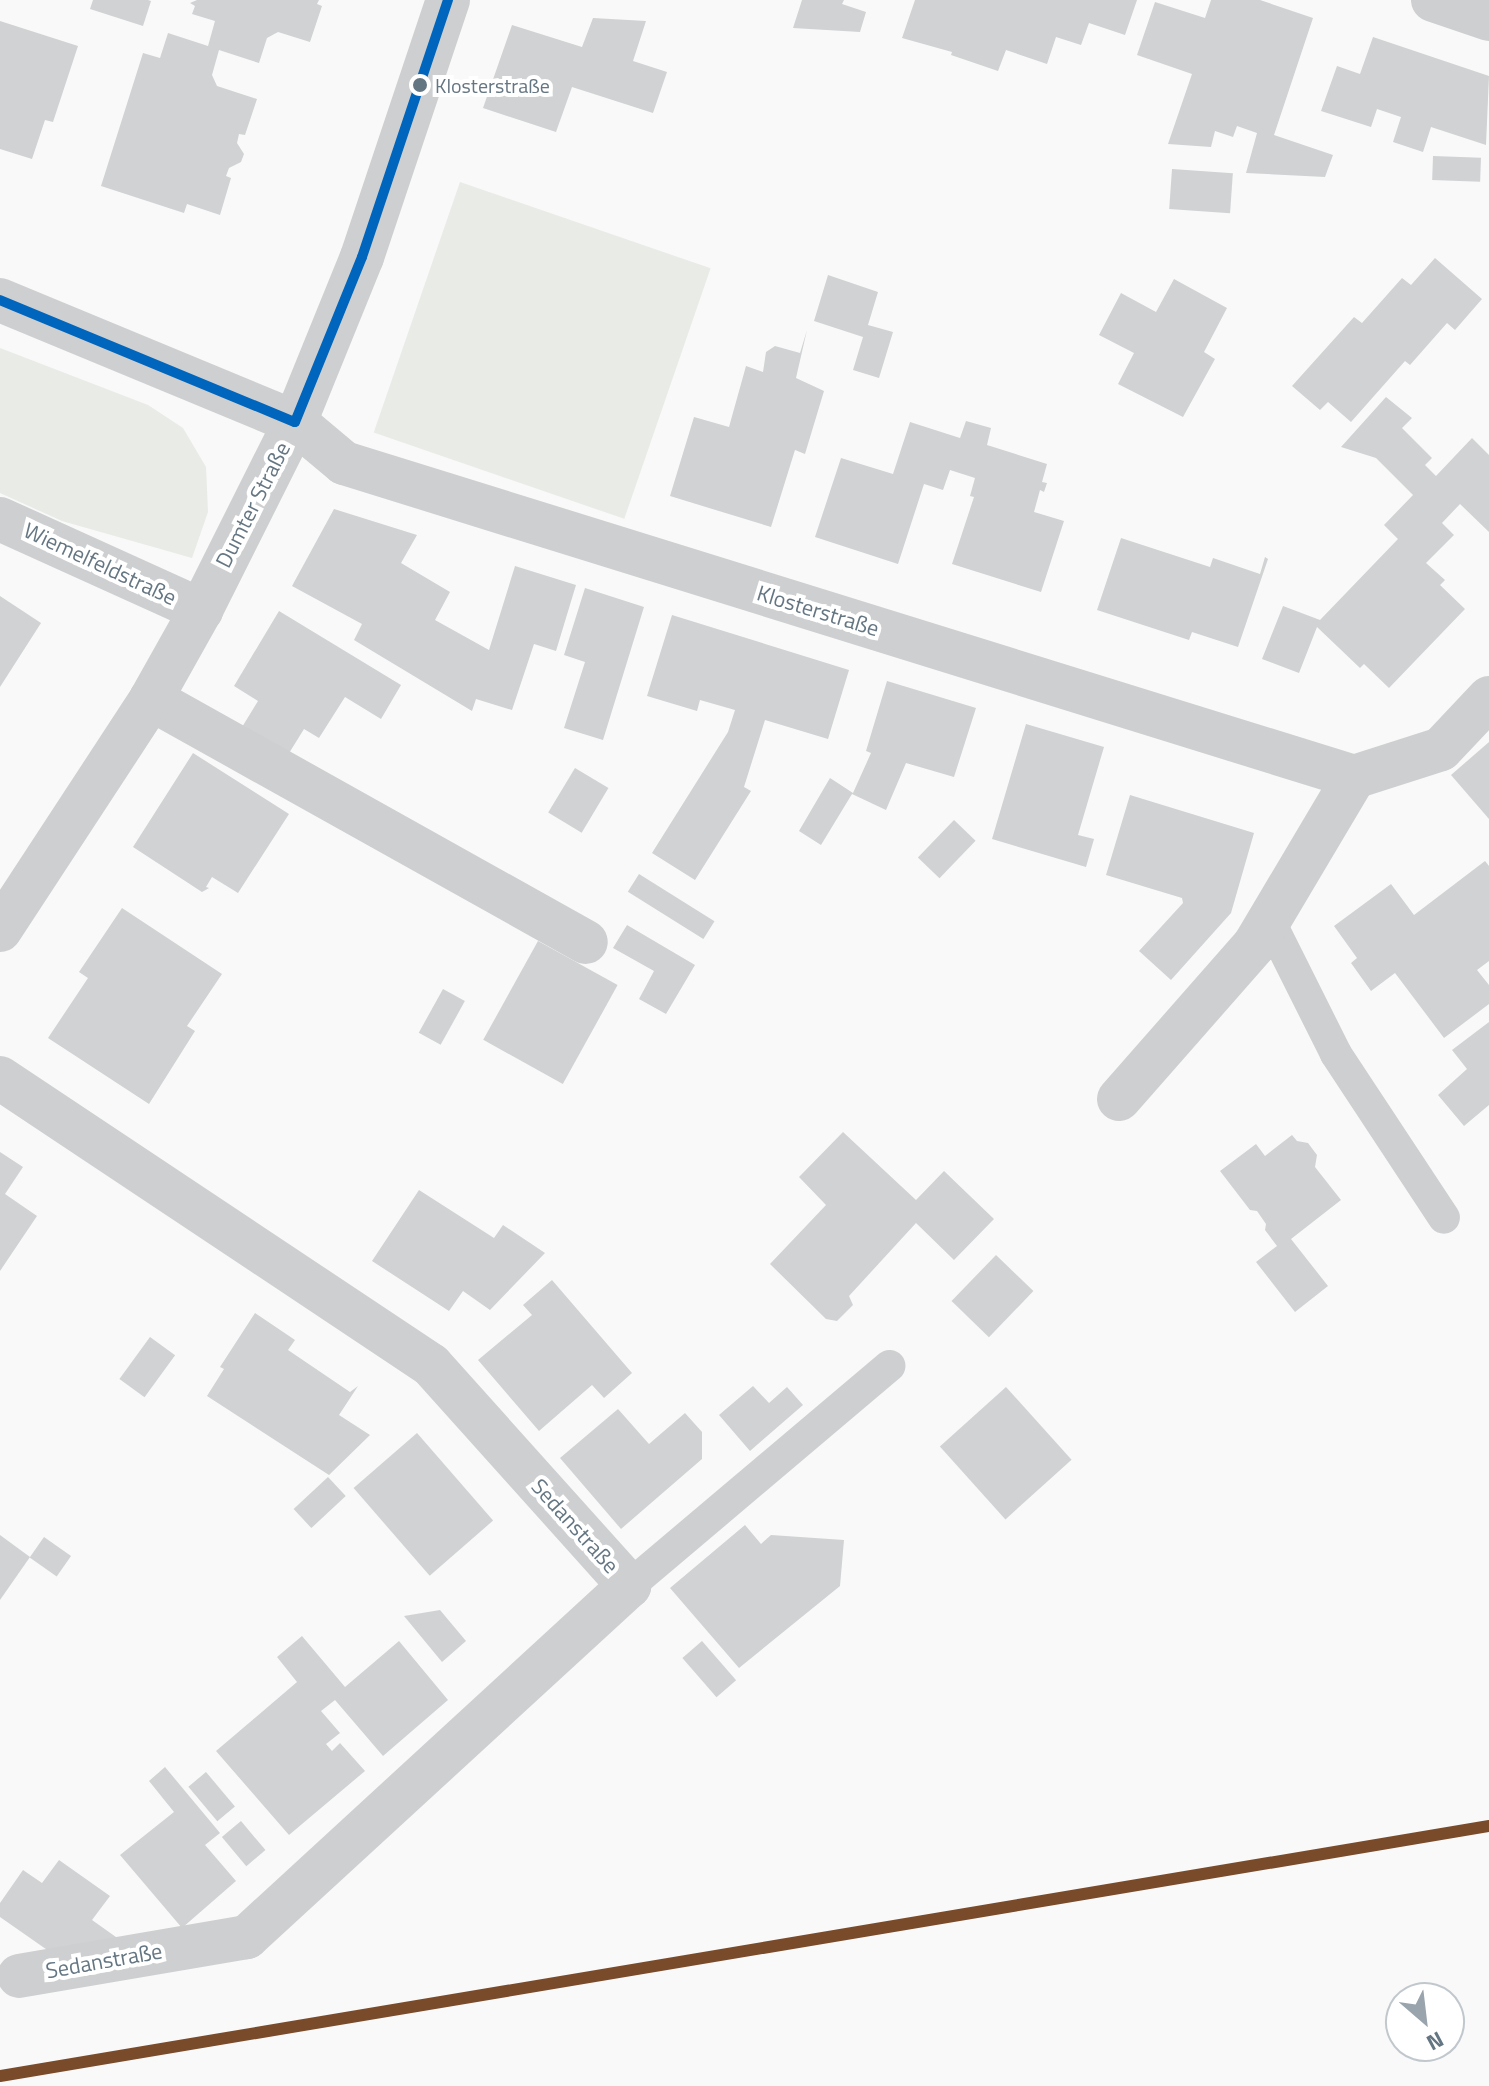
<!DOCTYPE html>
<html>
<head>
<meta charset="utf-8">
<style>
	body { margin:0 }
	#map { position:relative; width:1489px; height:2086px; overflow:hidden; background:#f9f9f9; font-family:"Titillium Web",sans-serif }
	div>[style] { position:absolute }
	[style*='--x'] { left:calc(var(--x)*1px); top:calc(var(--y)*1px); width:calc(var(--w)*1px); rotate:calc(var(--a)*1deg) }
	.green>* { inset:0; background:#e8ebe6; transform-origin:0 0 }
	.building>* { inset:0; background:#d0d2d3; transform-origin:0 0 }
	.service>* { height:32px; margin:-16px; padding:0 16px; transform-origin:16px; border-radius:16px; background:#cecfd0 }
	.minor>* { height:44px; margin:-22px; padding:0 22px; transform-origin:22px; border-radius:22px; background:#cecfd0 }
	.bus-1>* { height:10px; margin:-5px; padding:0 5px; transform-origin:5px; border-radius:5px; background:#0065bd }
	.rail-1>* { height:12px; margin:-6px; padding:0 6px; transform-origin:6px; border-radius:6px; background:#7a4b2a }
	.dots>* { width:22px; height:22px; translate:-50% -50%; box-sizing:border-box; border:4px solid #fff; border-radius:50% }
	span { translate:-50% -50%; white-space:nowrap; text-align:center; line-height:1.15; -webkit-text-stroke:8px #fff; paint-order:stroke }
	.bus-label { font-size:20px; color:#657683 }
	.left { translate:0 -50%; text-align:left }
	.street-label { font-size:22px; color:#657683 }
	.north { position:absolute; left:1385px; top:1982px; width:80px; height:80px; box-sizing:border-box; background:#fff; border:2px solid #c1c8cd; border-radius:50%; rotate:152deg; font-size:22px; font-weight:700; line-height:32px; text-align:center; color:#657683 }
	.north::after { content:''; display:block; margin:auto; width:28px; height:36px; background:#99a4ac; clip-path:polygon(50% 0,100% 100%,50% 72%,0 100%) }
</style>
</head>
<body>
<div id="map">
	<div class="green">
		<div style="left:460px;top:182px;width:265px;height:265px;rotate:19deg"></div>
		<div style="clip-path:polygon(0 348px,148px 405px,183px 428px,206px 467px,208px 512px,192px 558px,62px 521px,0 493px)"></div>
	</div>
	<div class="building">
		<div style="clip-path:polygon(93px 0,148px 0,151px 1px,143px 26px,90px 9px)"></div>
		<div style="clip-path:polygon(197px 0,319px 0,317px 4px,322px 6px,310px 42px,278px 32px,267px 38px,259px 63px,219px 50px,212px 75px,217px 86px,257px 99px,245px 135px,239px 134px,237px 143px,244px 154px,241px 162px,229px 168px,226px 176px,231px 178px,220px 215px,187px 204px,184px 213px,101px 186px,143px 53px,160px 58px,168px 33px,208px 46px,215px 21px,192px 14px,195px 6px,190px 3px)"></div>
		<div style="clip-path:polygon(802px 0,844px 0,842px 4px,866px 12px,860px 32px,793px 28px)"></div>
		<div style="clip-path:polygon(915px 0,1137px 0,1125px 35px,1089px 23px,1081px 45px,1056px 37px,1047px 64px,1006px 50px,998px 71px,951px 55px,952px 52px,902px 38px)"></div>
		<div style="clip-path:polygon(1211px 0,1260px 0,1313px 18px,1274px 135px,1333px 155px,1325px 177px,1246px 173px,1257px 133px,1237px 126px,1233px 137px,1215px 131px,1211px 147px,1168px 144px,1192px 74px,1137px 55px,1155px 2px,1205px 18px)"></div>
		<div style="clip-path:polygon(593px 18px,646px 21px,633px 61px,667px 72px,653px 113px,572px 87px,556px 132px,483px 108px,512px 25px,582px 47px)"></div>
		<div style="clip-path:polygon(0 21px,78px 46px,53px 122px,45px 120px,32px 159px,0 149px)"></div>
		<div style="clip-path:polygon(1373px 37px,1489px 76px,1486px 145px,1431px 127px,1423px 152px,1393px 142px,1401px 117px,1377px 109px,1371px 127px,1321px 111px,1337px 66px,1360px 74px)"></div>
		<div style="left:1433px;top:156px;width:48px;height:24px;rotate:2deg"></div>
		<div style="left:1172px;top:169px;width:61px;height:40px;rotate:4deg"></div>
		<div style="clip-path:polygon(1435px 258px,1482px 299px,1455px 330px,1447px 323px,1410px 365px,1405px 361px,1351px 422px,1328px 402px,1320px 410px,1292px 386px,1354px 317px,1362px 323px,1402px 278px,1411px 285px)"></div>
		<div style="clip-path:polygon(828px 275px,878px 292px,868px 325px,893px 332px,879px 378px,853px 370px,863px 337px,814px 321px)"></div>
		<div style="clip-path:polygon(1174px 279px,1227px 308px,1204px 352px,1215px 359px,1183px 417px,1118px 384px,1134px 353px,1099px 335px,1121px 293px,1156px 312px)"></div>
		<div style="clip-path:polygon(807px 330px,796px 378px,824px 391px,805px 454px,795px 450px,771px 527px,670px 496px,694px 417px,729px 427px,746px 366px,763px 372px,766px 352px,775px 346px,800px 353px)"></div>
		<div style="clip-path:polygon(1386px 397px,1412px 418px,1402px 428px,1432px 458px,1425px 465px,1436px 476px,1472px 438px,1489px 455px,1489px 532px,1460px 504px,1442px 523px,1454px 535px,1426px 563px,1445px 580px,1440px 585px,1465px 609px,1389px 688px,1364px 664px,1360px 668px,1317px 627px,1299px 673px,1262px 659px,1283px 606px,1320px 620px,1398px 539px,1384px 525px,1413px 495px,1376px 458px,1341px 447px)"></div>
		<div style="clip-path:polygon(966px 421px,991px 428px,987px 445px,1047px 464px,1042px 482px,1047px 483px,1044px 492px,1040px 490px,1034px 512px,1064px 521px,1041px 592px,952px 564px,974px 497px,970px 496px,975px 478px,950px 470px,943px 490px,924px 484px,898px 564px,815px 537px,841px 458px,893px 474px,910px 422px,960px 438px)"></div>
		<div style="clip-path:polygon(334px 509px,417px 535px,401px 563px,450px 592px,435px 620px,489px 650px,515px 566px,576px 585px,556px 651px,534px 644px,512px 710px,476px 699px,472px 711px,354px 640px,362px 624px,292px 586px)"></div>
		<div style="clip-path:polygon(1121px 538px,1210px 567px,1213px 558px,1260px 574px,1265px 557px,1268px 559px,1238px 647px,1192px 632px,1189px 640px,1097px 610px)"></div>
		<div style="clip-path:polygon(585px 588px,644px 607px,603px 740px,564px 728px,585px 662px,564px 655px)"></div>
		<div style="clip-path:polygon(0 596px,41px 623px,0 687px)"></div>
		<div style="clip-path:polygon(279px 611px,401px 685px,381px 719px,345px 697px,319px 738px,304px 729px,286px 758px,239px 732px,258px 701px,234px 686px)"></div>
		<div style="clip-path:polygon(672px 615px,849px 670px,828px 739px,765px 720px,744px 787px,751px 791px,695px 880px,652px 853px,728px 732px,735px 710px,700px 700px,697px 711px,647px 696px)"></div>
		<div style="clip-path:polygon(887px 681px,976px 708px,954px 777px,906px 763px,886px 810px,852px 794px,821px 845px,799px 831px,830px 778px,853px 793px,871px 753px,866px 751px)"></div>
		<div style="clip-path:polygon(1026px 724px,1104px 747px,1078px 835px,1094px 839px,1086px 867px,992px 839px)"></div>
		<div style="clip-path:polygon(1489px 742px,1489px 819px,1451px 775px)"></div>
		<div style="clip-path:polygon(193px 753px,289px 814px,238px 893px,212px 877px,206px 887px,209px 888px,202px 892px,133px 847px)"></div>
		<div style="left:575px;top:768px;width:39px;height:52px;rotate:31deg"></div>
		<div style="clip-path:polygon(1130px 795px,1254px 833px,1231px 913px,1171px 980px,1139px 951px,1183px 903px,1182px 898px,1106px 875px)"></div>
		<div style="left:954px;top:820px;width:30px;height:52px;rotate:44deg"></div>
		<div style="clip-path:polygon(1485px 861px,1489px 866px,1489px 961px,1477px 970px,1489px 985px,1489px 1004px,1444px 1038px,1395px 973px,1371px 991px,1351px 963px,1357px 958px,1334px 926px,1391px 884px,1414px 915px)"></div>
		<div style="left:639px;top:874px;width:89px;height:21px;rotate:32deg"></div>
		<div style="clip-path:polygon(122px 908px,222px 974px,187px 1026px,195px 1031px,149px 1104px,48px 1038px,88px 978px,79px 972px)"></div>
		<div style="clip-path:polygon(627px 925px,695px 965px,666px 1014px,639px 999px,654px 971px,613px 948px)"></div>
		<div style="left:538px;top:941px;width:91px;height:113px;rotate:29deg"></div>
		<div style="left:443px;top:989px;width:25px;height:50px;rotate:29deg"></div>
		<div style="clip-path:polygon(1489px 1022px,1489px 1105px,1464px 1126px,1438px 1095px,1467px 1069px,1452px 1050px)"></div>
		<div style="clip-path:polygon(843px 1132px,916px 1200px,944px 1171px,994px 1219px,954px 1260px,916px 1223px,849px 1296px,853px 1305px,837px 1321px,826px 1319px,770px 1264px,826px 1205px,799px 1177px)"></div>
		<div style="clip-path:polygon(1292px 1135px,1297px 1141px,1308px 1143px,1317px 1155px,1315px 1167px,1341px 1200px,1291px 1239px,1328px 1286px,1295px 1312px,1256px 1262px,1277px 1246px,1265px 1230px,1266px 1224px,1257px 1211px,1250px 1210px,1220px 1171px,1256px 1144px,1265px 1156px)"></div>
		<div style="clip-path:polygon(0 1152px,23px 1167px,5px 1194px,37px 1216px,0 1271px)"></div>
		<div style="clip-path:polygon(419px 1190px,494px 1238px,503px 1225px,545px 1253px,490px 1310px,463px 1291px,449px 1311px,372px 1261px)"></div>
		<div style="left:996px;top:1255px;width:52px;height:64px;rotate:44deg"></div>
		<div style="clip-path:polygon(552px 1280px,632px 1373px,604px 1398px,592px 1385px,539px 1431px,478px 1360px,532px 1315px,523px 1305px)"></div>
		<div style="clip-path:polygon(255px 1313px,295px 1340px,288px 1350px,350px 1392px,358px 1386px,339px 1415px,370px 1435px,329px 1475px,207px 1396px,224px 1369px,220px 1367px)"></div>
		<div style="left:150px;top:1337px;width:31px;height:52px;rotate:36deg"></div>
		<div style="clip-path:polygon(753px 1386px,769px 1403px,787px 1387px,803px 1405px,750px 1451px,719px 1415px)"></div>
		<div style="left:1006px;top:1387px;width:98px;height:89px;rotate:48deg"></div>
		<div style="clip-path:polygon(618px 1409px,649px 1444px,685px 1413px,702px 1432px,702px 1459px,621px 1529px,560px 1458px)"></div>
		<div style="left:417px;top:1433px;width:116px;height:84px;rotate:49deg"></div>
		<div style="left:328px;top:1477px;width:26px;height:47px;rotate:47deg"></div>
		<div style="clip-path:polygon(745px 1525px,761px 1544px,771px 1535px,844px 1540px,840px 1586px,739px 1668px,670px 1588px)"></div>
		<div style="clip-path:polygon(0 1535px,30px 1557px,0 1600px)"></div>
		<div style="left:44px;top:1537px;width:33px;height:25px;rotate:35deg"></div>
		<div style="clip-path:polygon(440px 1610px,466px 1641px,442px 1662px,404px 1616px)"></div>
		<div style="clip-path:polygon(302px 1636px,345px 1687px,399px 1641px,448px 1700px,383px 1756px,335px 1700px,321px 1711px,340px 1733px,326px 1744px,332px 1751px,340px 1743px,365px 1771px,289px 1835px,216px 1751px,297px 1682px,277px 1657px)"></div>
		<div style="left:702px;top:1641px;width:52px;height:26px;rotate:49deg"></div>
		<div style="clip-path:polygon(165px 1767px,220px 1833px,205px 1845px,236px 1881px,182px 1928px,120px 1855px,174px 1812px,149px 1781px)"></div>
		<div style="left:206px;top:1772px;width:45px;height:23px;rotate:50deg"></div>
		<div style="left:241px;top:1821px;width:38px;height:25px;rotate:50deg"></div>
		<div style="clip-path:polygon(59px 1860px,110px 1896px,92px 1920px,123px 1942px,53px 1954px,0 1917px,0 1903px,23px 1870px,42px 1883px)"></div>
	</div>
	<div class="service">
		<div style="--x:1268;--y:918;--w:152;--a:63.4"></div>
		<div style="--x:1336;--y:1054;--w:196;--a:56.6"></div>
		<div style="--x:629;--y:1586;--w:341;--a:-40.2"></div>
	</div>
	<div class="minor">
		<div style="--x:1433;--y:0;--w:59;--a:18.7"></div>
		<div style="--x:0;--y:300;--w:319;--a:22.5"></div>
		<div style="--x:295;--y:422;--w:64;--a:39.9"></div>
		<div style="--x:344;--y:463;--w:1058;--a:17.27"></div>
		<div style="--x:1354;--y:777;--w:91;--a:-17.8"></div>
		<div style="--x:1441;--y:749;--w:70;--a:-46.7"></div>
		<div style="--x:0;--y:519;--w:221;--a:24.4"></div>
		<div style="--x:151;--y:699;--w:498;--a:29.2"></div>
		<div style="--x:0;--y:930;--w:276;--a:-56.8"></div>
		<div style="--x:151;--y:699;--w:102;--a:-60.7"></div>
		<div style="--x:201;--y:610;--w:210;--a:-63.4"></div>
		<div style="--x:295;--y:422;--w:178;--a:-67.9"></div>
		<div style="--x:362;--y:257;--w:271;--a:-71.5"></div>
		<div style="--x:0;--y:1078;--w:518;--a:33.66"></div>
		<div style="--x:431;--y:1365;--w:297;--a:48.1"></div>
		<div style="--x:629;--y:1586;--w:519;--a:137.42"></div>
		<div style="--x:247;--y:1937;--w:231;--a:170.3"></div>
		<div style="--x:1119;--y:1099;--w:206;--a:-48.7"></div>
		<div style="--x:1255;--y:944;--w:194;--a:-59.3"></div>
	</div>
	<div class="bus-1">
		<div style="--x:0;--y:300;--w:319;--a:22.5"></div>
		<div style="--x:295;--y:422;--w:178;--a:-67.9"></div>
		<div style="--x:362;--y:257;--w:271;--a:-71.5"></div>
	</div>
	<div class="rail-1">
		<div style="--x:0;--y:2076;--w:1510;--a:-9.53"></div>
	</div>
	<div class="dots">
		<div style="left:420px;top:85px;background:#657683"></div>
	</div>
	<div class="bus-label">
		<span class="left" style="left:435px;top:85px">Klosterstraße</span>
	</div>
	<div class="street-label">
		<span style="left:253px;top:505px;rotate:-63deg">Dumter Straße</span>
		<span style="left:100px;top:564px;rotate:25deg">Wiemelfeldstraße</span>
		<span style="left:818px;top:611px;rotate:17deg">Klosterstraße</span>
		<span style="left:575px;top:1526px;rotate:48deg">Sedanstraße</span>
		<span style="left:104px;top:1961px;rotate:-10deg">Sedanstraße</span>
	</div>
	<div class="north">N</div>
</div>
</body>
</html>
